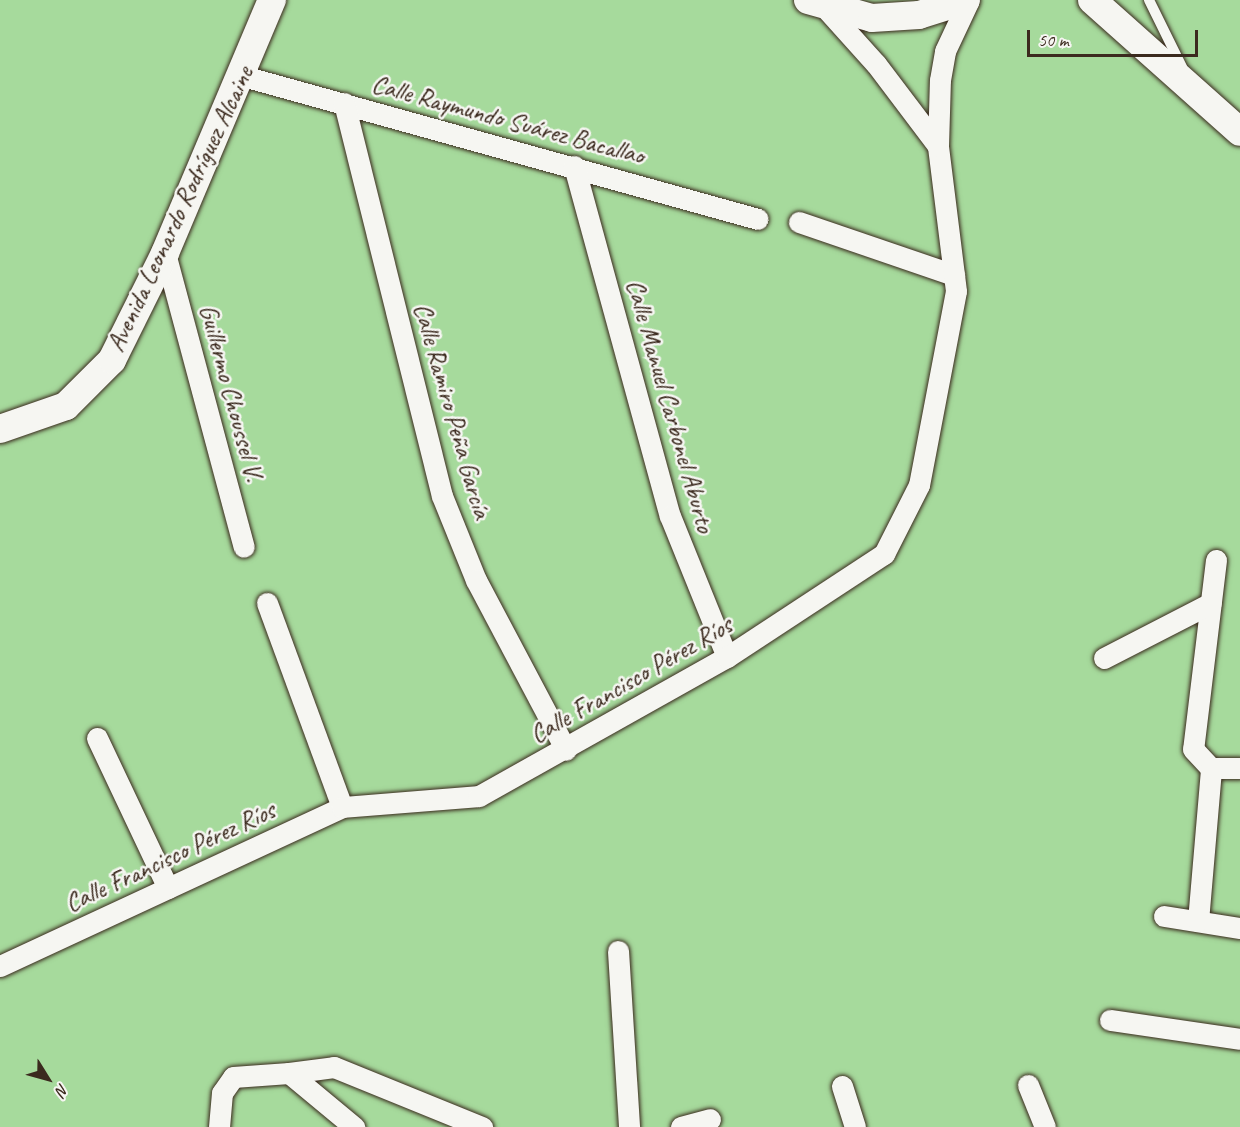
<!DOCTYPE html>
<html>
<head>
<meta charset="utf-8">
<style>
	body { margin:0 }
	#map { position:relative; width:1240px; height:1127px; overflow:hidden; background:#f6f6f2; font-family:Caveat,sans-serif }
	div>[style] { position:absolute }
	[style*='--x'] { left:calc(var(--x)*1px); top:calc(var(--y)*1px); width:calc(var(--w)*1px); rotate:calc(var(--a)*1deg) }
	.green>* { inset:0; background:#a6da9c; transform-origin:0 0 }
	.roads { filter:drop-shadow(0 0 2px #3b2a1e) drop-shadow(0 0 2px #3b2a1e) }
	.lane>* { height:10px; margin:-5px; padding:0 5px; transform-origin:5px; border-radius:5px; background:#f6f6f2 }
	.street>* { height:21px; margin:-10.5px; padding:0 10.5px; transform-origin:10.5px; border-radius:10.5px; background:#f6f6f2 }
	.secondary>* { height:28px; margin:-14px; padding:0 14px; transform-origin:14px; border-radius:14px; background:#f6f6f2 }
	span { translate:-50% -50%; white-space:nowrap; text-align:center; line-height:1.15; -webkit-text-stroke:5px #f6f6f2; paint-order:stroke }
	.street-label { font-size:26px; color:#3b2a1e }
	.north { position:absolute; left:18px; top:1049px; width:60px; height:60px; -webkit-text-stroke:4px #f6f6f2; paint-order:stroke; rotate:127deg; font-size:16px; font-weight:700; line-height:24px; text-align:center; color:#3b2a1e }
	.north::after { content:''; display:block; margin:auto; width:21px; height:27px; background:#3b2a1e; clip-path:polygon(50% 0,100% 100%,50% 72%,0 100%) }
	.scale { position:absolute; left:1027px; top:30px; width:171px; height:27px; box-sizing:border-box; border:3px solid #3b2a1e; border-top:0; padding-left:8px; font-size:18px; line-height:21px; white-space:nowrap; color:#3b2a1e; -webkit-text-stroke:4px #f6f6f2; paint-order:stroke }
</style>
</head>
<body>
<div id="map">
	<div class="green">
		<div style="left:0;top:0;width:1240px;height:1127px"></div>
	</div>
	<div class="roads">
		<div class="lane">
			<div style="--x:1149;--y:0;--w:75;--a:63.8"></div>
		</div>
		<div class="street">
			<div style="--x:821;--y:3;--w:82;--a:48"></div>
			<div style="--x:876;--y:64;--w:103;--a:52.9"></div>
			<div style="--x:243;--y:76;--w:534;--a:15.52"></div>
			<div style="--x:344;--y:103;--w:405;--a:76"></div>
			<div style="--x:442;--y:496;--w:91;--a:68"></div>
			<div style="--x:476;--y:580;--w:192;--a:62.1"></div>
			<div style="--x:574;--y:166;--w:363;--a:74.7"></div>
			<div style="--x:670;--y:516;--w:152;--a:68"></div>
			<div style="--x:799;--y:222;--w:164;--a:18.9"></div>
			<div style="--x:165;--y:253;--w:304;--a:75"></div>
			<div style="--x:1216;--y:560;--w:190;--a:96.9"></div>
			<div style="--x:1193;--y:749;--w:26;--a:47"></div>
			<div style="--x:1211;--y:768;--w:29;--a:0"></div>
			<div style="--x:267;--y:603;--w:217;--a:69.8"></div>
			<div style="--x:1104;--y:658;--w:120;--a:-27.2"></div>
			<div style="--x:97;--y:738;--w:166;--a:64.7"></div>
			<div style="--x:1164;--y:916;--w:77;--a:9"></div>
			<div style="--x:1198;--y:921;--w:154;--a:-85.1"></div>
			<div style="--x:618;--y:951;--w:176;--a:86.4"></div>
			<div style="--x:0;--y:966;--w:377;--a:-24.9"></div>
			<div style="--x:342;--y:807;--w:137;--a:-4.6"></div>
			<div style="--x:479;--y:796;--w:284;--a:-29.3"></div>
			<div style="--x:727;--y:657;--w:188;--a:-33.3"></div>
			<div style="--x:884;--y:554;--w:77;--a:-63.1"></div>
			<div style="--x:919;--y:485;--w:197;--a:-79.2"></div>
			<div style="--x:956;--y:291;--w:146;--a:-97.1"></div>
			<div style="--x:938;--y:146;--w:66;--a:-88.3"></div>
			<div style="--x:940;--y:80;--w:29;--a:-80"></div>
			<div style="--x:945;--y:51;--w:56;--a:-64.8"></div>
			<div style="--x:1110;--y:1020;--w:131;--a:8.3"></div>
			<div style="--x:289;--y:1073;--w:45;--a:-7.6"></div>
			<div style="--x:334;--y:1067;--w:160;--a:22.1"></div>
			<div style="--x:1028;--y:1085;--w:45;--a:68"></div>
			<div style="--x:842;--y:1086;--w:43;--a:72.4"></div>
			<div style="--x:219;--y:1127;--w:34;--a:-85"></div>
			<div style="--x:222;--y:1093;--w:19;--a:-55"></div>
			<div style="--x:233;--y:1077;--w:56;--a:-4.1"></div>
			<div style="--x:289;--y:1073;--w:85;--a:39.7"></div>
			<div style="--x:681;--y:1127;--w:30;--a:-15"></div>
		</div>
		<div class="secondary">
			<div style="--x:808;--y:0;--w:66;--a:15.7"></div>
			<div style="--x:872;--y:18;--w:47;--a:-3.7"></div>
			<div style="--x:919;--y:15;--w:49;--a:-17.7"></div>
			<div style="--x:1092;--y:0;--w:198;--a:41.7"></div>
			<div style="--x:0;--y:429;--w:70;--a:-19.2"></div>
			<div style="--x:66;--y:406;--w:65;--a:-45"></div>
			<div style="--x:112;--y:360;--w:119;--a:-63.6"></div>
			<div style="--x:165;--y:253;--w:275;--a:-67.1"></div>
		</div>
	</div>
	<div class="street-label">
		<span style="left:508px;top:120px;rotate:15deg">Calle Raymundo Suárez Bacallao</span>
		<span style="left:180px;top:209px;rotate:-65deg">Avenida Leonardo Rodríguez Alcaine</span>
		<span style="left:231px;top:393px;rotate:75deg">Guillermo Choussel V.</span>
		<span style="left:670px;top:406px;rotate:74deg">Calle Manuel Carbonel Aburto</span>
		<span style="left:452px;top:411px;rotate:74deg">Calle Ramiro Peña García</span>
		<span style="left:631px;top:680px;rotate:-30deg">Calle Francisco Pérez Ríos</span>
		<span style="left:170px;top:857px;rotate:-25deg">Calle Francisco Pérez Ríos</span>
	</div>
	<div class="north">N</div>
	<div class="scale">50 m</div>
</div>
</body>
</html>
